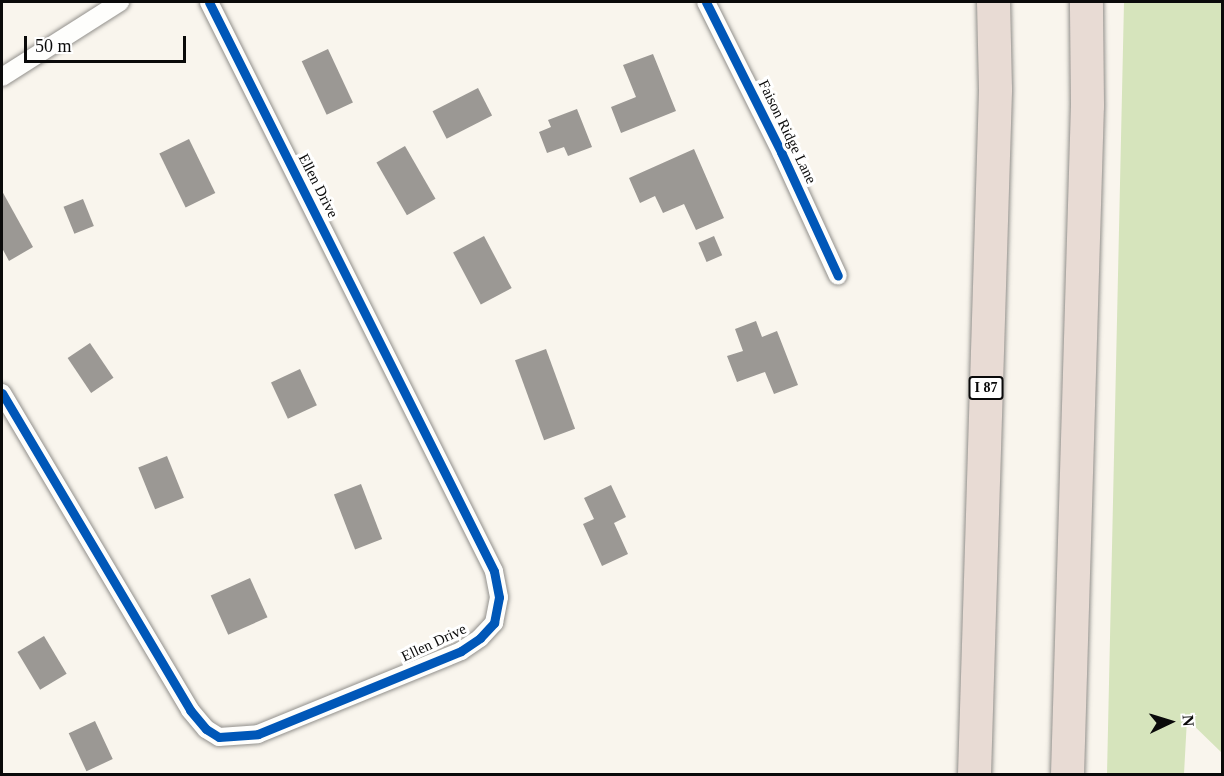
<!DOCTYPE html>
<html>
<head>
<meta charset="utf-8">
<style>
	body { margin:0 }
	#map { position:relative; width:1224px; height:776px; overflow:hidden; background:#f9f5ed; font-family:"Times New Roman",serif }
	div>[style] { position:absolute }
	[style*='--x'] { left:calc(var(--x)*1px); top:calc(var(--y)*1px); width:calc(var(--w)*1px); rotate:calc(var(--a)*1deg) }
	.forest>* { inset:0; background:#d6e4bc }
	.building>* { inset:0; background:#9b9894; transform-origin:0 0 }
	.roads { filter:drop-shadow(0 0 2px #92908c) drop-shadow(0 0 2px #92908c) }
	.minor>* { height:18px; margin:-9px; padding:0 9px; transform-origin:9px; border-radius:9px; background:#fefefc }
	.motorway>* { height:33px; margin:-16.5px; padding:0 16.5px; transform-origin:16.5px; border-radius:16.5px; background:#e8dbd4 }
	.cycleway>* { height:9px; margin:-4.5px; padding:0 4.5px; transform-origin:4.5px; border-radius:4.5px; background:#0057b8 }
	span { translate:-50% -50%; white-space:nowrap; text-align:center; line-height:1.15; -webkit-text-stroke:6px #fff; paint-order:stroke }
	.shield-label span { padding:2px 4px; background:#fff; border:2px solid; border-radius:4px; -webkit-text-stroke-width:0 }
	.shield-label { font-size:14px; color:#0a0a0a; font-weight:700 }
	.street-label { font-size:15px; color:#0a0a0a }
	.frame { position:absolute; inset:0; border:3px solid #0a0a0a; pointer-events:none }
	.north { position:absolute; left:1140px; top:692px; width:60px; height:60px; -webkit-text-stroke:4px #fff; paint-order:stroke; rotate:86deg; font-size:16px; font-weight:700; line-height:24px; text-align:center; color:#0a0a0a }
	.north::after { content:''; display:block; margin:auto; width:21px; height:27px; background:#0a0a0a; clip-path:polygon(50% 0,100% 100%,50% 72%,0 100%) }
	.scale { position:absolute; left:24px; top:36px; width:162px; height:27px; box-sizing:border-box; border:3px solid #0a0a0a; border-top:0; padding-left:8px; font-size:18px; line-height:21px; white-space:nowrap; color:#0a0a0a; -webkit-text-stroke:4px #fff; paint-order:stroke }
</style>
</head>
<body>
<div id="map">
	<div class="forest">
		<div style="clip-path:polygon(1124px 2px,1222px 2px,1222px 753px,1187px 719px,1184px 774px,1107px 774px)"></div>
	</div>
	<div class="building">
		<div style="left:328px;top:49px;width:59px;height:29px;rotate:65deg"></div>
		<div style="clip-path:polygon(653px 54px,676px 111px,621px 133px,611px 107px,636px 97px,623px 65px)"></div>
		<div style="left:478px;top:88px;width:31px;height:51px;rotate:63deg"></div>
		<div style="clip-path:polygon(577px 109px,592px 147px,568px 156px,564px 147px,547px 153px,539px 132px,551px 127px,548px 120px)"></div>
		<div style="left:189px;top:139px;width:60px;height:33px;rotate:64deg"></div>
		<div style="left:405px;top:146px;width:61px;height:33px;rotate:60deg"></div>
		<div style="clip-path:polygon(694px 149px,724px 218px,696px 230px,684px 204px,663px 213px,655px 196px,640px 203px,629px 178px)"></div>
		<div style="clip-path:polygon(2px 191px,33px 247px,9px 261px,2px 248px)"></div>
		<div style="left:83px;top:199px;width:29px;height:21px;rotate:68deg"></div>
		<div style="left:484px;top:236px;width:59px;height:35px;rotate:62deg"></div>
		<div style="left:714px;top:236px;width:21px;height:17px;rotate:67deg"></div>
		<div style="clip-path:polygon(756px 321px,762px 337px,777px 331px,798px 385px,774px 394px,765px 372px,737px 382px,727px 356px,743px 351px,735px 329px)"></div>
		<div style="left:90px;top:343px;width:42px;height:27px;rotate:56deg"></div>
		<div style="left:546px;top:349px;width:85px;height:33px;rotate:70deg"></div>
		<div style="left:300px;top:369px;width:40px;height:32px;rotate:65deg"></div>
		<div style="left:167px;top:456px;width:45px;height:31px;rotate:68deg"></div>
		<div style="left:361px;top:484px;width:59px;height:29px;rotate:69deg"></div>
		<div style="clip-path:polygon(611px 485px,626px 517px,614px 523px,628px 554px,602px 566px,583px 524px,594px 519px,584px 498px)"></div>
		<div style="left:250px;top:578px;width:43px;height:43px;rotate:66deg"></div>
		<div style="left:44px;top:636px;width:44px;height:31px;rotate:59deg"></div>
		<div style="left:95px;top:721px;width:42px;height:29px;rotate:65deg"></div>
	</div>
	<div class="roads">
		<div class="minor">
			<div style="--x:706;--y:2;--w:168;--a:63.4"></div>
			<div style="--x:781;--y:152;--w:136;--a:65.3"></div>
			<div style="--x:2;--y:77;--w:140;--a:-32.4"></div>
			<div style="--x:2;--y:393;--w:369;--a:59.3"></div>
			<div style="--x:190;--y:710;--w:25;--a:50"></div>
			<div style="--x:206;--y:729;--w:15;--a:32"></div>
			<div style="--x:219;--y:737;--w:39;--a:-4"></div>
			<div style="--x:258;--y:734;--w:219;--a:-22.2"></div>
			<div style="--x:461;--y:651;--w:23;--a:-34"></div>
			<div style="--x:480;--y:638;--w:21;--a:-47"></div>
			<div style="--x:494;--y:623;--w:26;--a:-79"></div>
			<div style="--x:499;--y:597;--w:26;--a:-101"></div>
			<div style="--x:494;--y:571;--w:636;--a:-116.61"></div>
		</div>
		<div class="motorway">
			<div style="--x:974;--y:774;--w:685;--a:-88.24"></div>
			<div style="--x:995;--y:89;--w:87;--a:-91.3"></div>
			<div style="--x:1067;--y:774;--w:669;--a:-88.29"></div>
			<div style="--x:1087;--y:105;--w:103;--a:-90.6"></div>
		</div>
	</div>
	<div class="cycleway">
		<div style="--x:706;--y:2;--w:168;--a:63.4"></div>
		<div style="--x:781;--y:152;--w:136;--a:65.3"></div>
		<div style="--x:2;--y:393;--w:369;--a:59.3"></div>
		<div style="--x:190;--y:710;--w:25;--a:50"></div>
		<div style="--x:206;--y:729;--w:15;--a:32"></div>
		<div style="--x:219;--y:737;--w:39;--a:-4"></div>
		<div style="--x:258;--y:734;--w:219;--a:-22.2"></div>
		<div style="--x:461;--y:651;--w:23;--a:-34"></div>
		<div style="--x:480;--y:638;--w:21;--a:-47"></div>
		<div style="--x:494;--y:623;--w:26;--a:-79"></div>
		<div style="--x:499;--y:597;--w:26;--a:-101"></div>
		<div style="--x:494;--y:571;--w:636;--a:-116.61"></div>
	</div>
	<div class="shield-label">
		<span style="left:986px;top:388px">I 87</span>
	</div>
	<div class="street-label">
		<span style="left:787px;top:132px;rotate:64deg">Faison Ridge Lane</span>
		<span style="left:318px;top:186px;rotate:63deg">Ellen Drive</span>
		<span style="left:434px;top:643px;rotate:-25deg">Ellen Drive</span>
	</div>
	<div class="frame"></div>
	<div class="north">N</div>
	<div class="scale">50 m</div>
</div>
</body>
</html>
